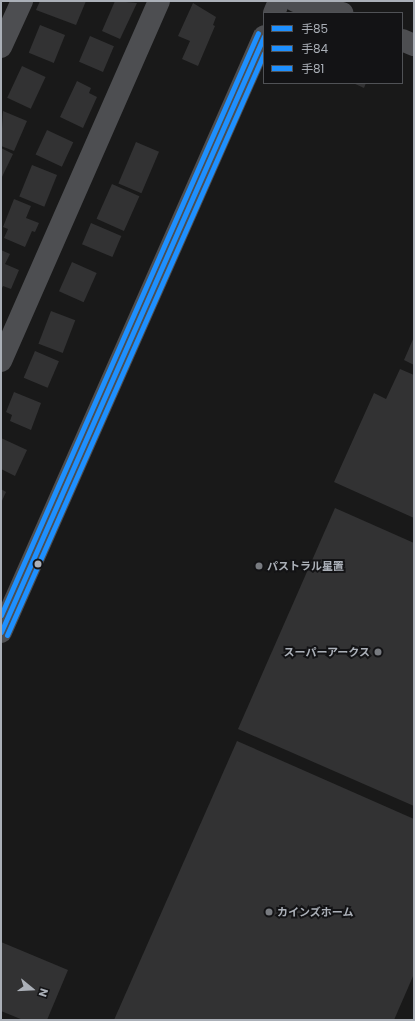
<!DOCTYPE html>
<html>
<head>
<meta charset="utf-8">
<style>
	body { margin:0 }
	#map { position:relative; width:415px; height:1021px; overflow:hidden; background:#191919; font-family:Poppins,"Noto Sans JP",sans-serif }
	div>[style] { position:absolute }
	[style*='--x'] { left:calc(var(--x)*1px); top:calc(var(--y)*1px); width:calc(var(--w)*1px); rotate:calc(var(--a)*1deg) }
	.building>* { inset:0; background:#323233; transform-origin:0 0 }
	.minor>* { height:22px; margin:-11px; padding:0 11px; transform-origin:11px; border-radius:11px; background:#4d4e51 }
	.tertiary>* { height:22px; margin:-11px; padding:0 11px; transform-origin:11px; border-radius:11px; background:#4d4e51 }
	.bus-1>* { height:5px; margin:-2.5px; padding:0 2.5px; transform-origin:2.5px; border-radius:2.5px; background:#1e90ff }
	.bus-2>* { height:5px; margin:-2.5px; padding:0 2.5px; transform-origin:2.5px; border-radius:2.5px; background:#1e90ff }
	.bus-3>* { height:5px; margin:-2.5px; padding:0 2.5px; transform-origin:2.5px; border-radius:2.5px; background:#1e90ff }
	.dots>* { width:11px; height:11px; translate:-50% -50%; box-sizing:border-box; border:2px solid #131315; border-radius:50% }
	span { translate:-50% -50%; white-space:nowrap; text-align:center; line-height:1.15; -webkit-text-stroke:4px #131315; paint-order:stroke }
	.poi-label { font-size:11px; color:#abb0b8; font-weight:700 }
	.left { translate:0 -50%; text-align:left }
	.right { translate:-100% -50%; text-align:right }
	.frame { position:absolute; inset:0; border:2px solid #abb0b8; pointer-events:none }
	.legend { position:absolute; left:263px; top:12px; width:140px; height:72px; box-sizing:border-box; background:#131315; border:1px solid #505256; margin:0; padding:5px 7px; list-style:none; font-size:12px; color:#abb0b8 }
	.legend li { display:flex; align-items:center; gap:8px; height:20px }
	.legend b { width:20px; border:1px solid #505256 }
	.north { position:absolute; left:12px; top:969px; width:40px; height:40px; -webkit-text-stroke:3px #131315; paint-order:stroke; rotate:108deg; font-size:11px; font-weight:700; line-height:16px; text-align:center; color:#abb0b8 }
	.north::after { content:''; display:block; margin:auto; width:14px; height:18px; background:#abb0b8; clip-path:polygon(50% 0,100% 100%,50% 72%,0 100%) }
</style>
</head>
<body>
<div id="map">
	<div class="building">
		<div style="clip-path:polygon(40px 1px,86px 1px,76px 25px,36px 10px)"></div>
		<div style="clip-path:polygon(115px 1px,137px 3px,120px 39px,102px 31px)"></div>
		<div style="clip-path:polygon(193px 3px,216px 17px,213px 25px,215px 26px,198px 66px,182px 59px,190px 41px,178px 36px)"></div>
		<div style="left:40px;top:25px;width:27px;height:30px;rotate:22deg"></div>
		<div style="left:90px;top:36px;width:26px;height:28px;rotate:23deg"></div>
		<div style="left:22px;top:66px;width:26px;height:35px;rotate:25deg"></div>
		<div style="clip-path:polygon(77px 81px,91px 88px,89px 93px,97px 97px,83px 128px,60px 117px)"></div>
		<div style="clip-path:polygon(353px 83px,366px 83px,364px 88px)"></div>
		<div style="clip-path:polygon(3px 111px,27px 121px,14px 151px,1px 146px)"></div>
		<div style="left:47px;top:130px;width:29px;height:27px;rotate:25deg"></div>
		<div style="left:136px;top:142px;width:25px;height:45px;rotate:23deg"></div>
		<div style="clip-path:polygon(1px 148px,13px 154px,1px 179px)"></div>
		<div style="left:32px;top:165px;width:27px;height:34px;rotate:22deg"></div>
		<div style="left:112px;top:184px;width:30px;height:38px;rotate:24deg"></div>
		<div style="clip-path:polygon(14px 199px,31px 206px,26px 218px,39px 223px,35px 232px,32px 231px,25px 247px,4px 238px,8px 229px,3px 227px)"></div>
		<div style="left:91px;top:223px;width:33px;height:23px;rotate:23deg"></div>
		<div style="clip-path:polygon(1px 250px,10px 254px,5px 264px,19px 270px,11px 289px,3px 286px,1px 290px)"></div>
		<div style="left:72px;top:262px;width:27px;height:32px;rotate:24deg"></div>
		<div style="left:51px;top:311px;width:26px;height:35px;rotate:21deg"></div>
		<div style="clip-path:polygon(414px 337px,414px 365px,404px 360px)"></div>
		<div style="left:35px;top:351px;width:26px;height:29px;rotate:23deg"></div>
		<div style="clip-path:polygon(400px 369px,414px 375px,414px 518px,334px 482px,374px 393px,386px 399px)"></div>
		<div style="clip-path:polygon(14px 392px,41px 403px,31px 430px,10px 421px,12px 415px,6px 412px)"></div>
		<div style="clip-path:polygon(1px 438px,27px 450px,15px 476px,1px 469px)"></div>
		<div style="clip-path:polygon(1px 489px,6px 492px,1px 503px)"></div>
		<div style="clip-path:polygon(335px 508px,414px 543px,414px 806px,238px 729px)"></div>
		<div style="clip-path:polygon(237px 741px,414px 819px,414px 974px,394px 1020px,114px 1020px)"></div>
		<div style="clip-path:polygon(1px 942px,68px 970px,47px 1020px,23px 1020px,1px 1011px)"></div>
	</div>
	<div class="minor">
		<div style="--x:295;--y:1;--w:49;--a:14.3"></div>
		<div style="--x:402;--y:40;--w:13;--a:23"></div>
		<div style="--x:1;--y:47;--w:51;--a:-65.5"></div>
		<div style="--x:1;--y:361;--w:393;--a:-66.3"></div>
	</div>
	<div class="tertiary">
		<div style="--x:274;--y:13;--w:13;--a:-67"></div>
		<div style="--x:1;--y:632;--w:651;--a:-66.19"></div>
	</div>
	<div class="bus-1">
		<div style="--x:1;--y:632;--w:651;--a:-66.19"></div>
	</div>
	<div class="bus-2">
		<div style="--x:7;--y:635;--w:636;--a:-66.17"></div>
	</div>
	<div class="bus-3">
		<div style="--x:1;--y:615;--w:636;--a:-66.17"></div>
	</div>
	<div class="dots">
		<div style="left:38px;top:564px;background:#abb0b8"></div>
		<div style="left:259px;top:566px;background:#787b80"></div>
		<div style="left:378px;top:652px;background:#787b80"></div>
		<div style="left:269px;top:912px;background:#787b80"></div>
	</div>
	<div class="poi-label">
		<span class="left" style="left:267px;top:566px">パストラル星置</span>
		<span class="right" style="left:370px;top:652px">スーパーアークス</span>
		<span class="left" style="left:277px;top:912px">カインズホーム</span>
	</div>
	<div class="frame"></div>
	<ul class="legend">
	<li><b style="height:5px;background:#1e90ff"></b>手85</li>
	<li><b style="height:5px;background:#1e90ff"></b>手84</li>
	<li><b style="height:5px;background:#1e90ff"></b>手81</li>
	</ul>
	<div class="north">N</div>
</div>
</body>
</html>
